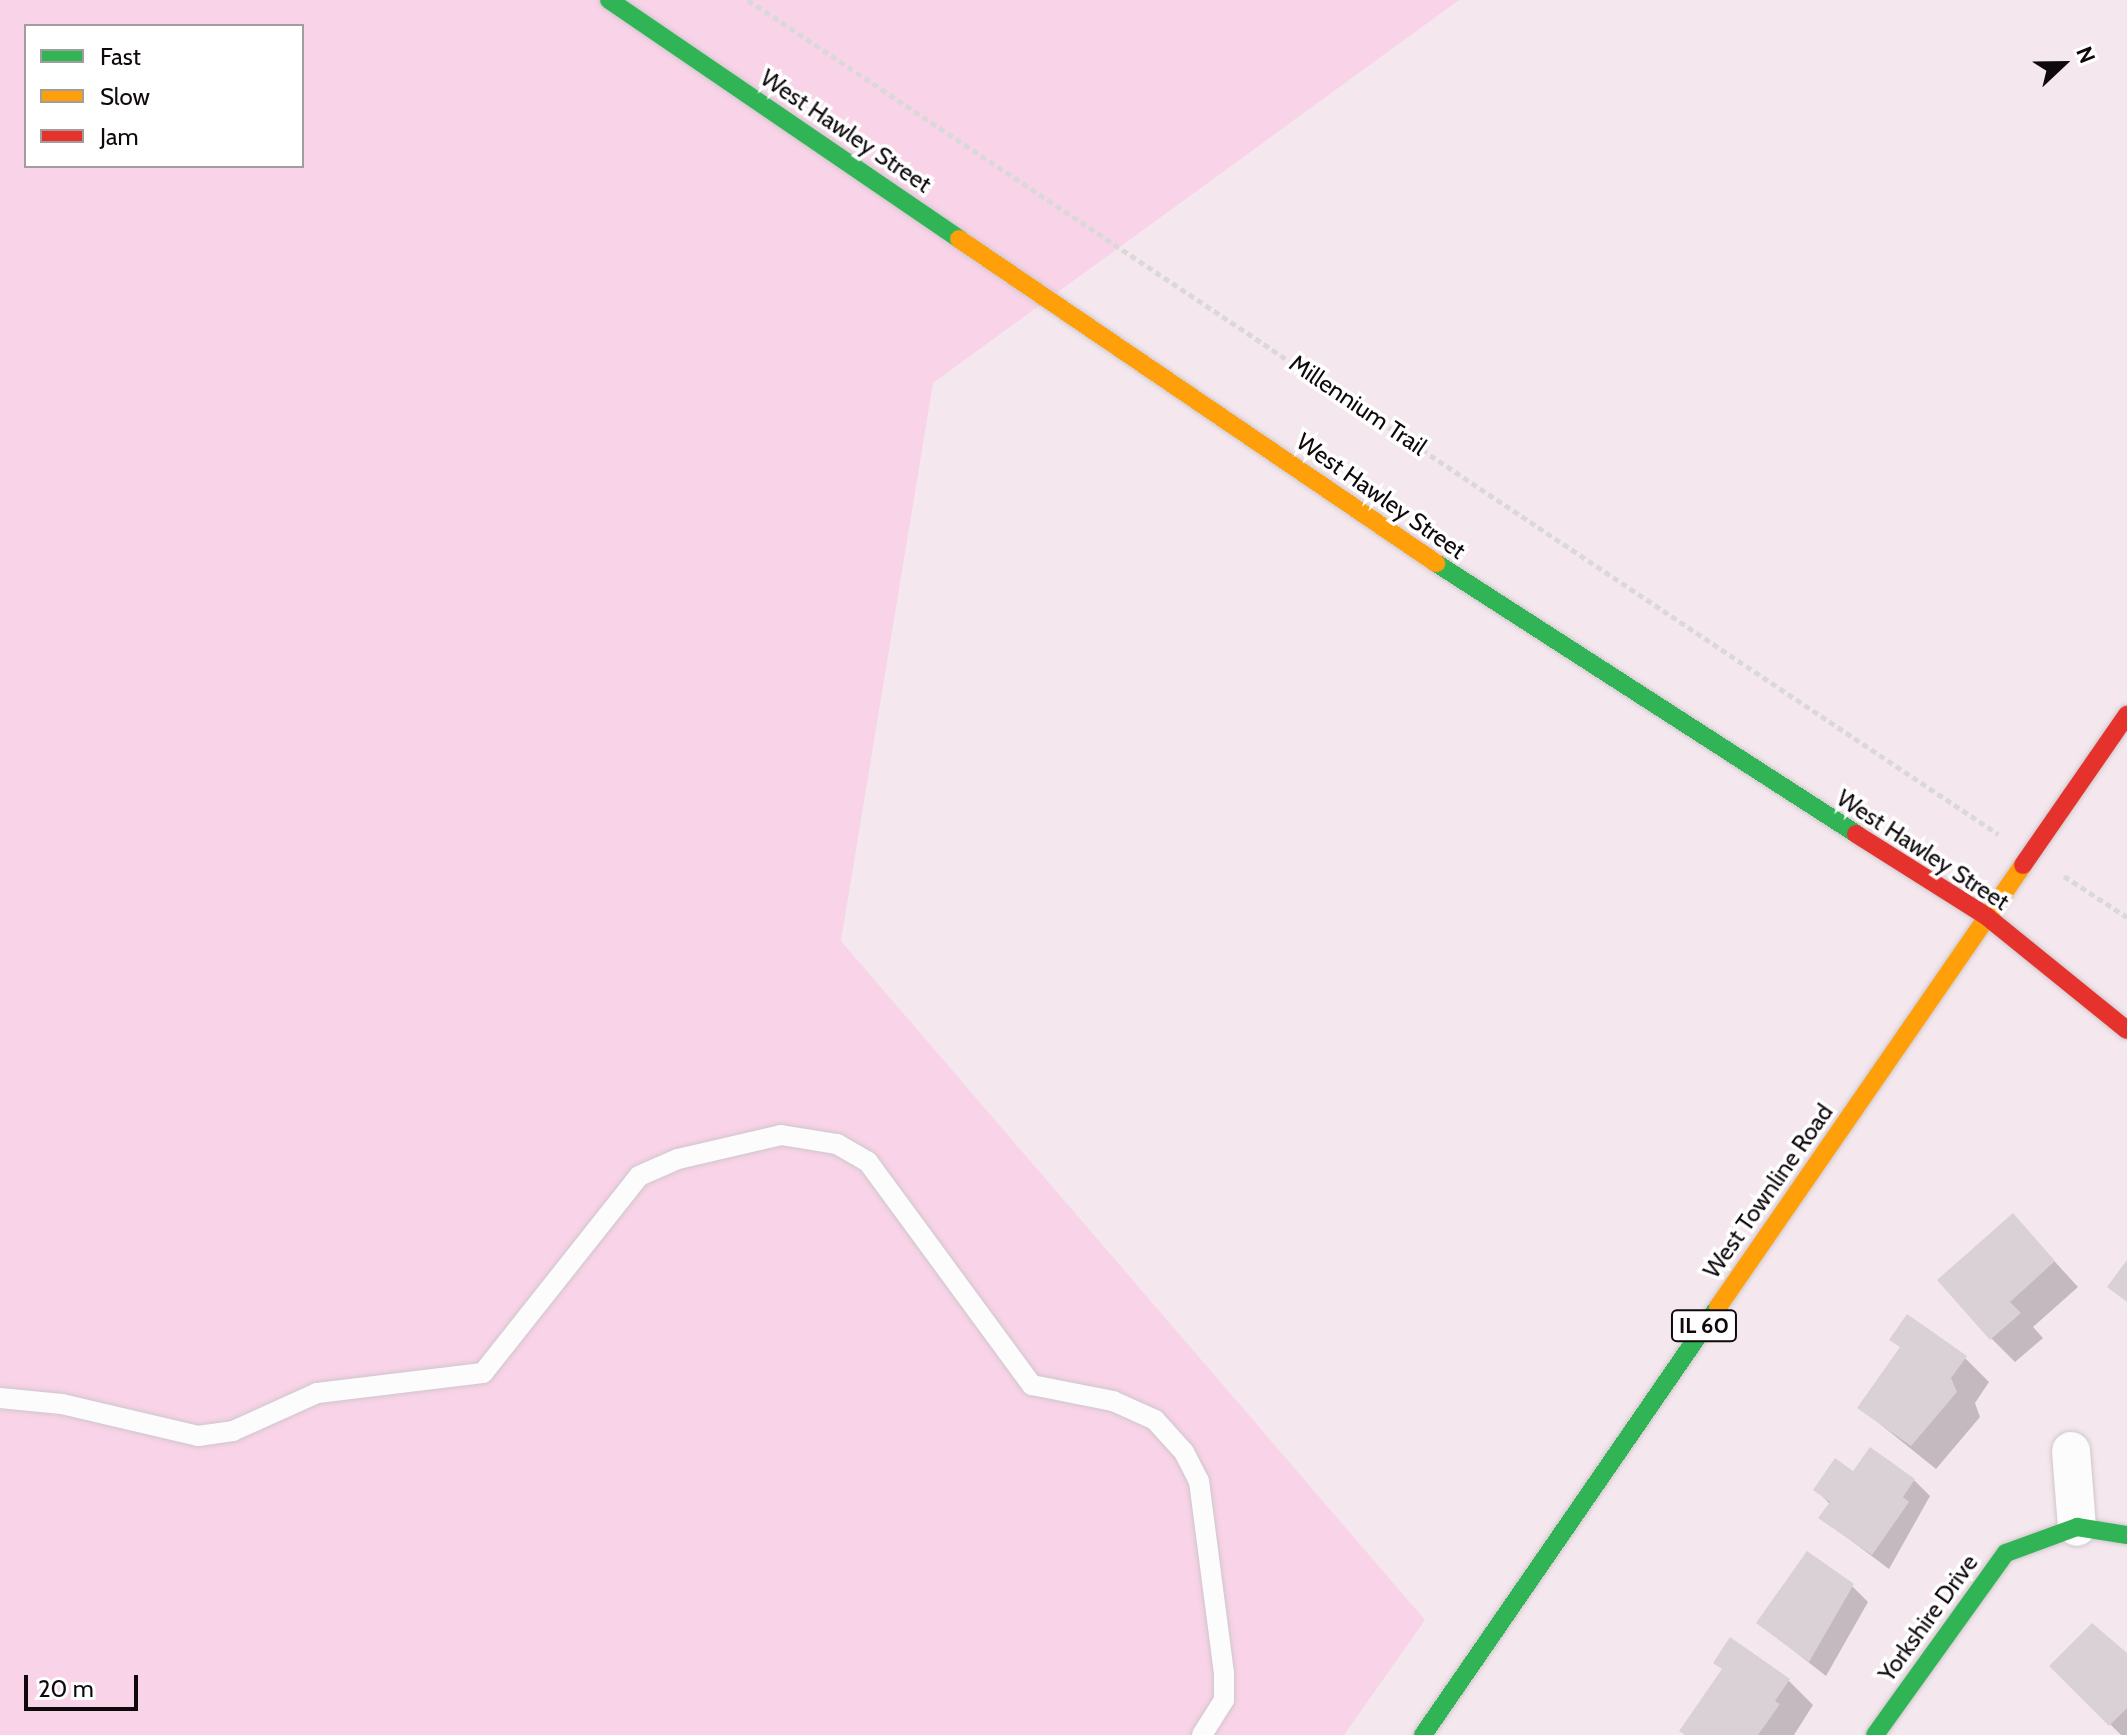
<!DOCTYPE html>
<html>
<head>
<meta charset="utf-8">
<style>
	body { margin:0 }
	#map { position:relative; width:2127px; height:1735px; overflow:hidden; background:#f4e8ee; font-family:Cabin,sans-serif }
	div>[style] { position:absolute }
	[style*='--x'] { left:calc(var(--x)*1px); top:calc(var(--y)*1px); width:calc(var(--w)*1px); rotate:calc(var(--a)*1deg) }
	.green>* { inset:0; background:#f9d3e8 }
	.shadow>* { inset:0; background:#0003 }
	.building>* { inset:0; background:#d9d1d5 }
	.path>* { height:5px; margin-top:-2.5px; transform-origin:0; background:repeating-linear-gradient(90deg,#dbd8da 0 6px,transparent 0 10px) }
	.roads { filter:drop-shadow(0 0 2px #cfc6cb) drop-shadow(0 0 2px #cfc6cb) }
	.lane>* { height:20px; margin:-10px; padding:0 10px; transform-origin:10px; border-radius:10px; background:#fdfcfc }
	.street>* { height:38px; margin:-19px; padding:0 19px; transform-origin:19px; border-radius:19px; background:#fdfcfc }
	.fast>* { height:18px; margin:-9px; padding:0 9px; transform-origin:9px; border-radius:9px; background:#30b455 }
	.slow>* { height:18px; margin:-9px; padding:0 9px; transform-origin:9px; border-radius:9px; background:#ff9f0a }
	.jam>* { height:18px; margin:-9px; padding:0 9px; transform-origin:9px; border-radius:9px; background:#e5322d }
	span { translate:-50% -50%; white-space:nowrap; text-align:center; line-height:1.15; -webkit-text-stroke:7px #fff; paint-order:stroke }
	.shield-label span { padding:2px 6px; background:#fff; border:2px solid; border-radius:6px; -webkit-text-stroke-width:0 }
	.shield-label { font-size:22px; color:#0f090d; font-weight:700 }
	.street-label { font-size:24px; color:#0f090d }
	.legend { position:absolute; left:24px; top:24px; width:280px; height:144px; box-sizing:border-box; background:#fff; border:2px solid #9f9d9e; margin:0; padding:10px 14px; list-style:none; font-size:24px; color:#0f090d }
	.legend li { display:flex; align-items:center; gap:16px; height:40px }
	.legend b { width:40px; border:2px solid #9f9d9e }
	.north { position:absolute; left:2023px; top:24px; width:80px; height:80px; -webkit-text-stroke:6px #fff; paint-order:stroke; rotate:68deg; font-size:22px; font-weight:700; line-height:32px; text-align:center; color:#0f090d }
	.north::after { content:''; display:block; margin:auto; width:28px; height:36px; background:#0f090d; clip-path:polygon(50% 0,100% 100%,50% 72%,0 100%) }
	.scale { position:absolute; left:24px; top:1675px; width:114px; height:36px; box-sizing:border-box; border:4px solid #0f090d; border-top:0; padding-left:10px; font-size:24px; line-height:28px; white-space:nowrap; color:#0f090d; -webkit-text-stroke:6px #fff; paint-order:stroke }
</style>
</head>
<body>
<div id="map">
	<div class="green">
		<div style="clip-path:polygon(evenodd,0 0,1459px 0,933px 383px,841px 941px,1425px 1620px,1344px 1735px,0 1735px,0 0,26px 26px,302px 26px,302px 166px,26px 166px,26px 26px)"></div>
	</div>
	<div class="shadow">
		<div style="clip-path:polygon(2013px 1216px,2078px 1287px,2033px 1327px,2043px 1338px,2015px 1362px,1991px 1338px)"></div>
		<div style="clip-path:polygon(1892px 1339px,1965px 1358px,1989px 1382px,1975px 1403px,1980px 1417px,1936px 1469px,1860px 1408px,1901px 1348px)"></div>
		<div style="clip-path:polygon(1853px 1474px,1914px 1480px,1930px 1496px,1889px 1569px,1821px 1518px,1830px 1504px,1815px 1489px)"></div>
		<div style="clip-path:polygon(1852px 1586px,1868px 1602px,1826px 1676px,1758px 1623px)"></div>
		<div style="clip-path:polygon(2127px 1658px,2127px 1735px,2121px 1735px,2052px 1666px)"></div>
		<div style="clip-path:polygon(1789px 1681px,1813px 1705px,1794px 1735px,1686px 1735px)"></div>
	</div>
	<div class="building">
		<div style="clip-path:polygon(2013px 1213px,2055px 1261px,2010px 1302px,2021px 1313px,1990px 1340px,1937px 1280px)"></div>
		<div style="clip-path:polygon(2127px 1260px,2127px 1302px,2107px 1287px)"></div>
		<div style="clip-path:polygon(1907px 1314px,1967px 1356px,1951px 1378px,1957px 1392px,1911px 1446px,1857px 1408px,1900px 1347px,1889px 1340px)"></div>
		<div style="clip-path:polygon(1870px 1447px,1915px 1479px,1903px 1497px,1909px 1502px,1872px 1555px,1818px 1518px,1830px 1502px,1813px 1490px,1835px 1458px,1853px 1471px)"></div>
		<div style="clip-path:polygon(1807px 1551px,1854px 1584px,1809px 1662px,1756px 1623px)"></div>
		<div style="clip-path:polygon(2092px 1623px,2127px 1653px,2127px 1708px,2109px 1726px,2049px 1666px)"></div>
		<div style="clip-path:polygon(1730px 1637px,1790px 1679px,1775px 1701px,1780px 1704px,1758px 1735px,1685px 1735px,1679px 1731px,1722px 1669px,1713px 1663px)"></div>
	</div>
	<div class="path">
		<div style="--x:748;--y:0;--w:1503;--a:33.71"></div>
		<div style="--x:2064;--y:876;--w:75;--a:33.1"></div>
	</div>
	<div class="roads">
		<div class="lane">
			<div style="--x:0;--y:1398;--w:62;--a:5.5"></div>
			<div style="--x:62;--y:1404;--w:140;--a:13.2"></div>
			<div style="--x:198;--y:1436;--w:35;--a:-8"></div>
			<div style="--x:233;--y:1431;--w:92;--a:-24.3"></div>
			<div style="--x:317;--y:1393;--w:167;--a:-6.9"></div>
			<div style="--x:483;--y:1373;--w:251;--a:-51.6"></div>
			<div style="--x:639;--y:1176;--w:43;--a:-23.6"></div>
			<div style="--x:678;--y:1159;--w:106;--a:-13.1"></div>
			<div style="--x:781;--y:1135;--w:57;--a:9.1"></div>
			<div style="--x:837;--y:1144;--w:36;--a:30"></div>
			<div style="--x:868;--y:1162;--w:277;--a:53.7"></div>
			<div style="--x:1032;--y:1385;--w:83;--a:11.2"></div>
			<div style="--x:1113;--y:1401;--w:46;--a:24.3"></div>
			<div style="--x:1155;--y:1420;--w:43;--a:47.8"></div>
			<div style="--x:1184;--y:1452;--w:33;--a:63"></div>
			<div style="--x:1199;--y:1481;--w:195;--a:82.6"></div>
			<div style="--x:1224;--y:1674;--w:26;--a:90"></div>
			<div style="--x:1224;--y:1700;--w:41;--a:122.2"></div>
		</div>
		<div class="street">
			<div style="--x:2071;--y:1451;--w:76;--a:85.5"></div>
		</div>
		<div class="fast">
			<div style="--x:609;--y:0;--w:424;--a:34.3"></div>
			<div style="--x:1436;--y:563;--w:500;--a:32.8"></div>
			<div style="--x:1423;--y:1735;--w:520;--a:-55.42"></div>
			<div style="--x:1875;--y:1735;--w:224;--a:-54.3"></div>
			<div style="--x:2006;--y:1553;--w:76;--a:-20.1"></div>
			<div style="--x:2077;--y:1527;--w:51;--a:9.1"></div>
		</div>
		<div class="slow">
			<div style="--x:959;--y:239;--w:577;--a:34.19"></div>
			<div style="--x:1718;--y:1307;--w:537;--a:-55.39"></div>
		</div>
		<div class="jam">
			<div style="--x:1856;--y:834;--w:154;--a:32.2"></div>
			<div style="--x:1986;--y:916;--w:181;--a:39"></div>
			<div style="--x:2023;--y:865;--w:183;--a:-55.3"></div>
		</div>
	</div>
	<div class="shield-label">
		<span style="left:1704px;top:1326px">IL 60</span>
	</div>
	<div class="street-label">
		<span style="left:846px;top:131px;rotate:34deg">West Hawley Street</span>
		<span style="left:1358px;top:405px;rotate:34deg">Millennium Trail</span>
		<span style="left:1381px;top:496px;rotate:35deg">West Hawley Street</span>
		<span style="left:1923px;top:850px;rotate:33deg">West Hawley Street</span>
		<span style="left:1768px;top:1191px;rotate:-55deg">West Townline Road</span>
		<span style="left:1928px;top:1618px;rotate:-54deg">Yorkshire Drive</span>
	</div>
	<ul class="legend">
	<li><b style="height:10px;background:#30b455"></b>Fast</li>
	<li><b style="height:10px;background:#ff9f0a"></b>Slow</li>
	<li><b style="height:10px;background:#e5322d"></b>Jam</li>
	</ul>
	<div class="north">N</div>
	<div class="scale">20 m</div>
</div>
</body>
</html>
